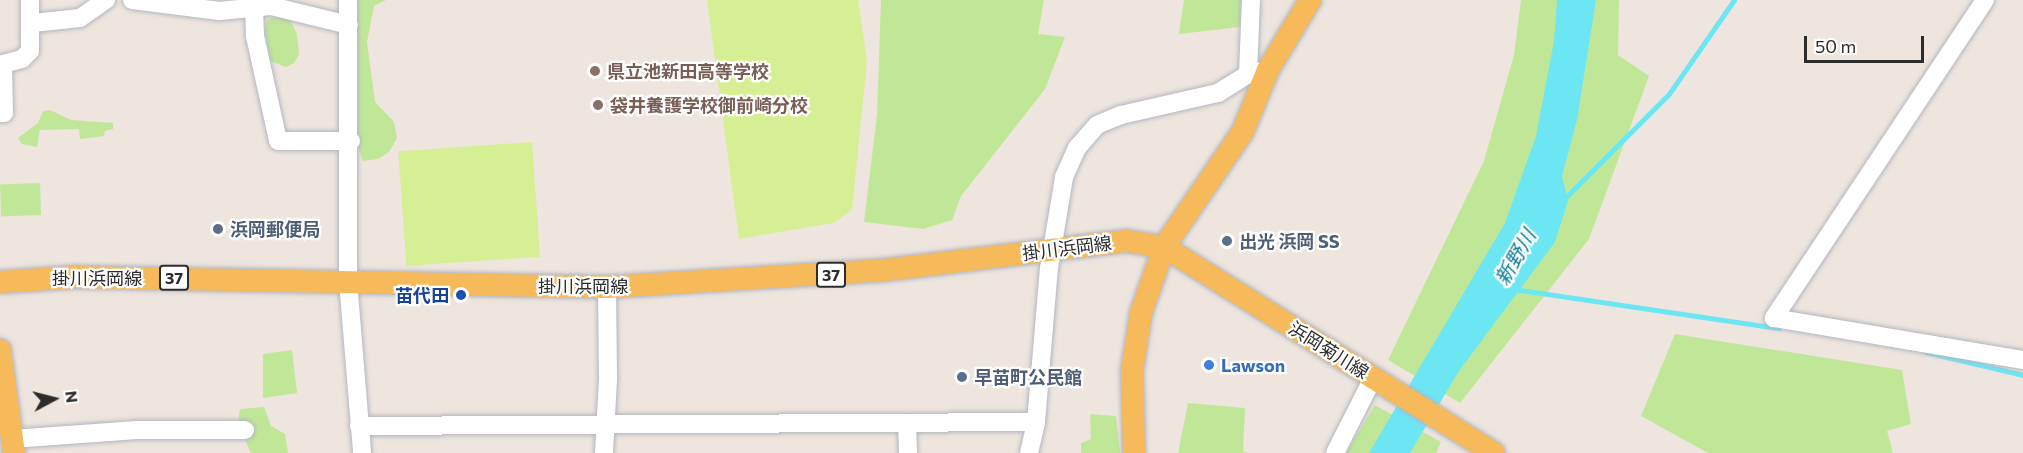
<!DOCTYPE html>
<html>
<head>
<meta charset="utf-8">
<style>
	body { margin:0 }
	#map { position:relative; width:2023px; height:453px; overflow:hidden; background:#eee5de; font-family:Commissioner,"Noto Sans JP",sans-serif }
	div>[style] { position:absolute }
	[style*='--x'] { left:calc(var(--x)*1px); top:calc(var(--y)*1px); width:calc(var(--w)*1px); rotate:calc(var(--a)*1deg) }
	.green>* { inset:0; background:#c0e798; transform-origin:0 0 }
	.pitch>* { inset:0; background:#d6ef94; transform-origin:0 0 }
	.water>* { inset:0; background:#6de6f4 }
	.stream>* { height:4.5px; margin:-2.25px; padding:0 2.25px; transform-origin:2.25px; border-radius:2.25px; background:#6de6f4 }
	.roads { filter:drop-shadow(0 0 2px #b2b6c0) drop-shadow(0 0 2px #b2b6c0) }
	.minor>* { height:18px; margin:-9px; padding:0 9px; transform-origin:9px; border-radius:9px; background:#fff }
	.major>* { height:22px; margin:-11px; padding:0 11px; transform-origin:11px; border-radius:11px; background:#f7ba5a }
	.dots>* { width:16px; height:16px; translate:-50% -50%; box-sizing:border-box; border:3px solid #fff; border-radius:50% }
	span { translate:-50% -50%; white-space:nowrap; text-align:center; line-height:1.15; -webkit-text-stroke:4.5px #fff; paint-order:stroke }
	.shield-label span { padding:2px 4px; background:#fff; border:2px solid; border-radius:4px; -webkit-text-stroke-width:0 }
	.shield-label { font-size:16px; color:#2c2c2c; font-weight:700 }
	.education-label { font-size:18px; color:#785e54; font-weight:700 }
	.left { translate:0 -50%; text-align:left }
	.service-label { font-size:18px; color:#4e5e75; font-weight:700 }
	.street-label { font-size:18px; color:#2c2c2c }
	.transit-label { font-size:18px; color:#164399; font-weight:700 }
	.right { translate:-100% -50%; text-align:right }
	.shop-label { font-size:18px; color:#366cbe; font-weight:700 }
	.water-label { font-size:20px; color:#087c96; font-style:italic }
	.north { position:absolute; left:24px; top:369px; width:60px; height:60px; -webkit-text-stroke:4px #fff; paint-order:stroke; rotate:83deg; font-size:16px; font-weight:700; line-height:24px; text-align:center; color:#2c2c2c }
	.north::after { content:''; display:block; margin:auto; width:21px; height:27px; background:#2c2c2c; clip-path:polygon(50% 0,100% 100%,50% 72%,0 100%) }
	.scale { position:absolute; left:1804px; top:36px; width:120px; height:27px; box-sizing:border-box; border:3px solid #2c2c2c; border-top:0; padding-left:8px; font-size:18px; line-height:21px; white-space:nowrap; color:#2c2c2c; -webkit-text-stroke:4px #fff; paint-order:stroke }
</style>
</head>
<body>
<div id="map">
	<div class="green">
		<div style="clip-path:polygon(353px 0,386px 0,374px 6px,367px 42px,375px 102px,394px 122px,397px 138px,389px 152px,378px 159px,363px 161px,356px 142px)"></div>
		<div style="clip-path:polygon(881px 0,1044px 0,1038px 34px,1065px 37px,1045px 89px,961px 196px,952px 220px,923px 229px,864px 222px,877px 115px)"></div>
		<div style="clip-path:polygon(1184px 0,1241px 0,1240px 27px,1179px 34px)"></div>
		<div style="clip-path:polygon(1521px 0,1619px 0,1618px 55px,1649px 76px,1589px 239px,1460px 403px,1388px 360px,1484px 161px,1514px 55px)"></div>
		<div style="clip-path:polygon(274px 17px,290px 20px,297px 34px,299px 54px,294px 63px,286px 67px,270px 61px,265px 30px,267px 20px)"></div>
		<div style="clip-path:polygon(50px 110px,71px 120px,113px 123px,113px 129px,105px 131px,104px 136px,80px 139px,79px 129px,40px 130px,37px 147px,22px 144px,18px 138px,38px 123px,43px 111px)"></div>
		<div style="left:40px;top:183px;width:32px;height:40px;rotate:88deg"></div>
		<div style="clip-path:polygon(1675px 334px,1902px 370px,1911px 424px,1887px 431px,1893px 453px,1708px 453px,1641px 416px)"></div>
		<div style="clip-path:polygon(292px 350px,297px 393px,263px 398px,263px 354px)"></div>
		<div style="clip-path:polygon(1188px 403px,1245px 408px,1243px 451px,1248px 453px,1178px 453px)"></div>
		<div style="clip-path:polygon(1375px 405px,1441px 442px,1436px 453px,1346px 453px)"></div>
		<div style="clip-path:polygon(264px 407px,271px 426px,285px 434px,288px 453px,251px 453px,238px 424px,240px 409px)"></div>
		<div style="clip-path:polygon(1090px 414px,1116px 416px,1120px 453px,1081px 453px,1081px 443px,1091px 439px)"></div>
	</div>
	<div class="pitch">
		<div style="clip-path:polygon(707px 0,858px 0,867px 61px,852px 210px,833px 223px,739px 239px)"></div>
		<div style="left:532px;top:142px;width:115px;height:134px;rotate:86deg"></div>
	</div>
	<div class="water">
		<div style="clip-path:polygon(1557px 0,1596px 0,1577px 120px,1562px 176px,1568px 201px,1555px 242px,1459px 371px,1410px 453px,1369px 453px,1505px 223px,1536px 136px,1554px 41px)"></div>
	</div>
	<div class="stream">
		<div style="--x:1563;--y:200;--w:150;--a:-45"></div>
		<div style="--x:1669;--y:94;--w:114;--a:-55.3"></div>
		<div style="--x:1514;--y:289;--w:268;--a:8.4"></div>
		<div style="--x:1926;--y:352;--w:100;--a:13.3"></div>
	</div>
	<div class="roads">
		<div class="minor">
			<div style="--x:132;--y:0;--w:88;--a:7.2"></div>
			<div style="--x:219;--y:11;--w:52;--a:-5.5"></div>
			<div style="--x:271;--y:6;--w:80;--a:13.7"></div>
			<div style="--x:348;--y:0;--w:281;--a:90"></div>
			<div style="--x:348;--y:281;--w:173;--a:85.3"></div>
			<div style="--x:1985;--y:0;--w:382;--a:123.6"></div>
			<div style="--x:1774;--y:318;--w:253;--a:9.6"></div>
			<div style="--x:254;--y:7;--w:29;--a:88"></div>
			<div style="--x:255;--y:36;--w:107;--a:77.6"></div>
			<div style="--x:278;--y:141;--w:73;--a:0"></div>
			<div style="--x:33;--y:23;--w:47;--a:-6.1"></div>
			<div style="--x:80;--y:18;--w:32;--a:-35"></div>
			<div style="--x:1248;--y:74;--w:74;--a:-87.7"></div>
			<div style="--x:0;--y:113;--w:4;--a:0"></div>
			<div style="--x:4;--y:113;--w:49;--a:-91.2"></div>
			<div style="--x:3;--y:64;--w:20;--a:-15"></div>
			<div style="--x:22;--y:59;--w:11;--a:-45"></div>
			<div style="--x:30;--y:51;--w:51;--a:-90"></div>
			<div style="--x:907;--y:423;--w:30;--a:88"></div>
			<div style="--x:359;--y:426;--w:677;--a:-0.34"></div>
			<div style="--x:12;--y:439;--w:125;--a:-4.1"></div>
			<div style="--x:137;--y:430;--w:108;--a:0"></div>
			<div style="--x:604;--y:453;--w:73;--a:-86.9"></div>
			<div style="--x:608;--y:380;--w:93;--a:-90.6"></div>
			<div style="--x:1029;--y:453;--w:32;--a:-77"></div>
			<div style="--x:1036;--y:422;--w:155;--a:-85.2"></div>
			<div style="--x:1049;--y:268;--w:92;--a:-80.6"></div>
			<div style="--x:1064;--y:177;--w:32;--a:-66"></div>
			<div style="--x:1077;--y:148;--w:30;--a:-49"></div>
			<div style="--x:1097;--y:125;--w:26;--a:-23"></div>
			<div style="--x:1121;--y:115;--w:99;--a:-12.8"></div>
			<div style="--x:1218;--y:93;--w:36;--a:-32"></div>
			<div style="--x:1248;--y:74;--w:20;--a:-11"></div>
			<div style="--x:1335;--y:453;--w:84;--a:-63.1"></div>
		</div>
		<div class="major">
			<div style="--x:1164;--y:247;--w:389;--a:32"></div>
			<div style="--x:0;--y:282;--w:75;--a:-3.8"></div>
			<div style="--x:75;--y:277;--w:532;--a:1.08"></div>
			<div style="--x:607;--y:287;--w:279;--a:-3.5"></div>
			<div style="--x:885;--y:270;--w:243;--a:-6.9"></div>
			<div style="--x:1126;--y:241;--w:38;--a:9"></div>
			<div style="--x:0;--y:350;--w:104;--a:82.3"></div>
			<div style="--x:1134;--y:453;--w:83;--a:-91.4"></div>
			<div style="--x:1132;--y:370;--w:58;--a:-81"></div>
			<div style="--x:1141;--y:313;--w:70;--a:-70.8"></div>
			<div style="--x:1164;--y:247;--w:140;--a:-55.7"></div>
			<div style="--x:1243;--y:131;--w:66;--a:-67.7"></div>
			<div style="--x:1268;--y:70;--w:82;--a:-59"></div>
		</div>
	</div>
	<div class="dots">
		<div style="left:595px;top:71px;background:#8d6e63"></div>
		<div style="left:598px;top:105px;background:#8d6e63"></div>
		<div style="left:218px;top:229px;background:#5c6f8a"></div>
		<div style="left:1227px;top:241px;background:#5c6f8a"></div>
		<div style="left:461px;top:295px;background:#1a4fb4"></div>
		<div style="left:1209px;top:365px;background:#3f7fe0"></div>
		<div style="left:962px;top:377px;background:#5c6f8a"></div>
	</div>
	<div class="shield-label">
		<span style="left:831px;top:275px">37</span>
		<span style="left:174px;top:278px">37</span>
	</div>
	<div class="education-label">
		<span class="left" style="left:607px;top:71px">県立池新田高等学校</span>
		<span class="left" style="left:610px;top:105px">袋井養護学校御前崎分校</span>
	</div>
	<div class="service-label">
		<span class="left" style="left:230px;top:229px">浜岡郵便局</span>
		<span class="left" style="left:1239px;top:241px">出光 浜岡 SS</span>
		<span class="left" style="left:974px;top:377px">早苗町公民館</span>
	</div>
	<div class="street-label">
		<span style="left:1067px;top:248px;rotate:-7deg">掛川浜岡線</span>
		<span style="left:97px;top:278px">掛川浜岡線</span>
		<span style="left:583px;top:286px">掛川浜岡線</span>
		<span style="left:1329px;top:350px;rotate:32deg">浜岡菊川線</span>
	</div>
	<div class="transit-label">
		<span class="right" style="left:449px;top:295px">苗代田</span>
	</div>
	<div class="shop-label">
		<span class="left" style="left:1221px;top:365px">Lawson</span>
	</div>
	<div class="water-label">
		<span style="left:1515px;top:257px;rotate:-60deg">新野川</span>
	</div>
	<div class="north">N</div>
	<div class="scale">50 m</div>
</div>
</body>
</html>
